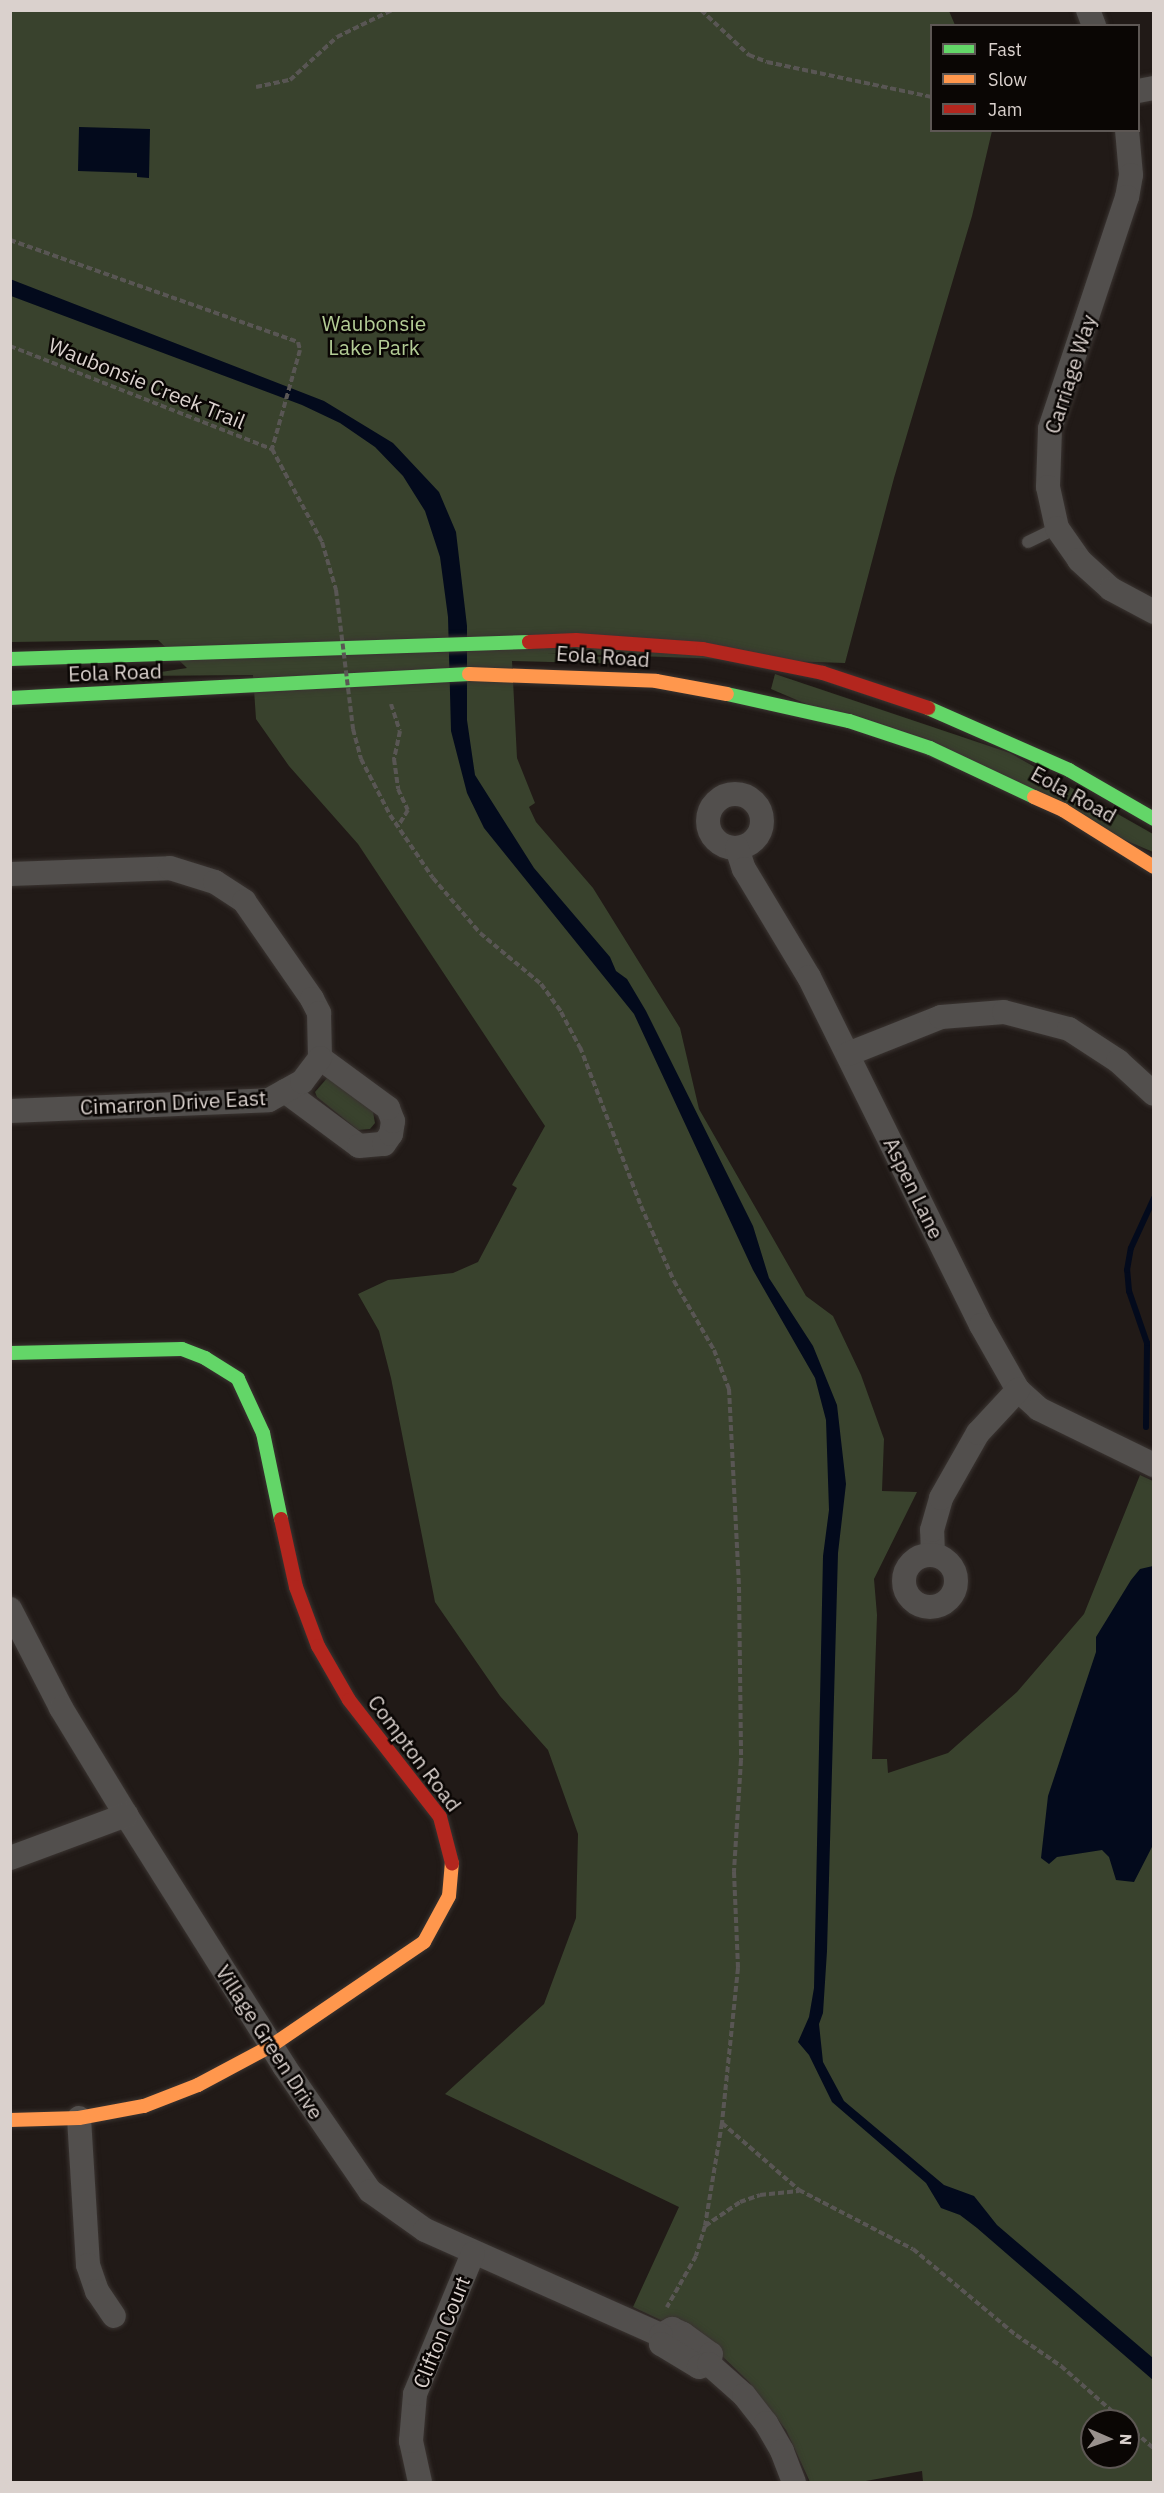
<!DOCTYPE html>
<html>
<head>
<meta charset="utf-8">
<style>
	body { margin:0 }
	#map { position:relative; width:1164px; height:2493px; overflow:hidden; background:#211a17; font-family:"IBM Plex Sans",sans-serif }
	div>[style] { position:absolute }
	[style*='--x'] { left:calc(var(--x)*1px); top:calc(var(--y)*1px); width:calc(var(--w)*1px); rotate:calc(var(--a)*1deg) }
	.green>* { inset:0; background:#39422d }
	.water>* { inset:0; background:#030a1c }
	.stream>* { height:6px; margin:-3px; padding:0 3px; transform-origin:3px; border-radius:3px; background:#030a1c }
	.path>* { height:4px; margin-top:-2px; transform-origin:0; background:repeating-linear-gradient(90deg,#595654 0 6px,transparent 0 9px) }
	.roads { filter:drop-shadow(0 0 2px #3a3431) drop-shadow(0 0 2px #3a3431) }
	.lane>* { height:12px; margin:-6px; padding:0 6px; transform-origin:6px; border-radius:6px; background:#524f4d }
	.street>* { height:24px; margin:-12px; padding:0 12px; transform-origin:12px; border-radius:12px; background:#524f4d }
	.street>.ring { margin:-12px; padding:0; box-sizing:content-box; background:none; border:24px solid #524f4d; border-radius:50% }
	.fast>* { height:14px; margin:-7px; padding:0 7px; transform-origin:7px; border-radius:7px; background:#63d668 }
	.slow>* { height:14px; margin:-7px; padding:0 7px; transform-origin:7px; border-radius:7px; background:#ff974d }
	.jam>* { height:14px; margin:-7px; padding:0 7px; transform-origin:7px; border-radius:7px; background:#b3261e }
	.path-bridge>* { height:4px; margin-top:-2px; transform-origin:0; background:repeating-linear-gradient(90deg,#595654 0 6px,transparent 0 9px) }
	span { translate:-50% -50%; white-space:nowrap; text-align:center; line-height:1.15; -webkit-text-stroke:5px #0a0604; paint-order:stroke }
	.park-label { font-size:21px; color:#b3cc95 }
	.street-label { font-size:21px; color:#dad1cd }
	.frame { position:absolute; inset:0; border:12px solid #dad1cd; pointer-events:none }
	.legend { position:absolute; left:930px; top:24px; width:210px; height:108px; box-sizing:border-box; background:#0a0604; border:2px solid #5d5754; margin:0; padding:8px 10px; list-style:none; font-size:18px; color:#dad1cd }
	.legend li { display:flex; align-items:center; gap:12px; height:30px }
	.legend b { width:30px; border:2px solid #5d5754 }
	.north { position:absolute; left:1080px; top:2409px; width:60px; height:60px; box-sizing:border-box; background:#0a0604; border:2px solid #5d5754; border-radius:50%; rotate:92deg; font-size:16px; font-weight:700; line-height:24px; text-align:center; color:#dad1cd }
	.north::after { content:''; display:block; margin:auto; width:21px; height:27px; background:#99918d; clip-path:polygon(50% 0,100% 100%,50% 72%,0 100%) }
</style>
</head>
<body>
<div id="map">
	<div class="green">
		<div style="clip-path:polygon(evenodd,10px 11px,949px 11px,955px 25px,932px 26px,932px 130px,992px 131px,972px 216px,894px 478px,845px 663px,547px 653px,631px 659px,629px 664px,512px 661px,517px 758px,535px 803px,529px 807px,536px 822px,593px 888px,680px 1028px,699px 1109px,806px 1296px,833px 1316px,861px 1375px,884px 1439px,882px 1491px,917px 1492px,874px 1579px,877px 1615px,872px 1759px,887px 1759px,888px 1773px,948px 1753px,1017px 1692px,1084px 1614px,1140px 1475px,1153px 1481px,1153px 2482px,923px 2482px,922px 2471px,860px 2482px,810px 2482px,786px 2430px,749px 2382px,722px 2356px,688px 2333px,633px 2307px,679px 2207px,445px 2094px,544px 2004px,576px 1918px,578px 1834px,548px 1750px,500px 1696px,435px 1602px,391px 1378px,379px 1331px,358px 1294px,388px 1280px,453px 1273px,478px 1262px,517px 1188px,512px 1185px,545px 1126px,358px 844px,289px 766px,256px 719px,253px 675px,135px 676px,187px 668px,158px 640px,11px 642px,10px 11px,1092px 2421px,1128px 2421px,1128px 2457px,1092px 2457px,1092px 2421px)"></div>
		<div style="clip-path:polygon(775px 674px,1010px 753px,1153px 834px,1153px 852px,771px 689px)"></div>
		<div style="clip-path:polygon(328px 1077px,373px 1112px,375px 1123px,370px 1129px,358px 1130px,317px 1097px,315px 1092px)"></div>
	</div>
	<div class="water">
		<div style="clip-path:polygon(79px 127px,150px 129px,149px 178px,137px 177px,137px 173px,78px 171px)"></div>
		<div style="clip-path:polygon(10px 279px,324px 401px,393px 443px,439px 492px,456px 532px,467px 626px,467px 720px,475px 775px,534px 868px,610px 957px,616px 971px,627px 979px,646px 1011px,753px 1226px,769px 1278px,813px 1346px,837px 1405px,846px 1484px,838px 1553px,827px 1951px,823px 2013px,819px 2024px,823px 2062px,844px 2101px,944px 2185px,974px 2196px,997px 2225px,1153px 2358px,1153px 2380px,977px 2228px,960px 2215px,941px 2208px,926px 2183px,832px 2102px,809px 2055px,798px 2042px,809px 2017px,814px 1988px,823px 1556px,829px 1510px,826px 1420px,815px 1378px,753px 1270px,634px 1014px,484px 828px,467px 793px,451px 731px,448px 617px,440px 557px,425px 511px,403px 476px,375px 447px,340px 423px,302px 405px,11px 296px)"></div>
		<div style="clip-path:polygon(1153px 1566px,1153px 1845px,1134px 1882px,1116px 1880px,1109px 1857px,1102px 1850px,1057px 1857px,1049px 1864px,1041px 1858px,1048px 1796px,1096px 1652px,1096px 1637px,1131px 1580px,1140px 1569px)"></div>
	</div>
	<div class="stream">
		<div style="--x:1146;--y:1427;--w:84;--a:-89.3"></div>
		<div style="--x:1147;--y:1343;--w:55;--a:-109.1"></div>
		<div style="--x:1129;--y:1291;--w:21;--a:-95"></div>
		<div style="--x:1127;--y:1270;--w:22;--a:-80"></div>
		<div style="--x:1131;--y:1248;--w:55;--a:-65.3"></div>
	</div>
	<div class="path">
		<div style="--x:701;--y:10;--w:66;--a:43.2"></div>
		<div style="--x:749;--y:55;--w:19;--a:21"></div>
		<div style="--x:767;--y:62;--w:169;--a:12"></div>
		<div style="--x:256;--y:87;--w:35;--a:-12"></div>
		<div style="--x:290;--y:80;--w:64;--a:-42.5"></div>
		<div style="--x:337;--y:37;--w:61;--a:-26.1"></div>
		<div style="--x:10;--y:240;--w:306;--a:19.5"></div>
		<div style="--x:298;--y:342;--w:8;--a:76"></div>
		<div style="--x:300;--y:350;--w:103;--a:105.8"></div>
		<div style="--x:272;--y:449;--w:106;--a:61.7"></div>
		<div style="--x:322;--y:542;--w:50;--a:73.7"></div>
		<div style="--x:10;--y:346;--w:282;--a:21.5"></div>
		<div style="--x:391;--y:704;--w:28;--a:72"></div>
		<div style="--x:400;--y:731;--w:29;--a:102"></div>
		<div style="--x:394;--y:759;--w:30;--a:82"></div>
		<div style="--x:398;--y:789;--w:23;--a:65"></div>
		<div style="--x:408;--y:810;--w:19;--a:122"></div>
		<div style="--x:353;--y:729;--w:31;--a:75"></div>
		<div style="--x:361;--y:759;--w:63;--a:62.6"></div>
		<div style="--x:390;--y:815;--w:76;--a:55.7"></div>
		<div style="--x:433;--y:878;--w:72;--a:49.5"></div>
		<div style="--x:480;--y:933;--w:80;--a:39.9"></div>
		<div style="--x:541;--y:984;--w:34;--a:54"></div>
		<div style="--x:561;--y:1012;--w:40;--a:62"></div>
		<div style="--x:580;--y:1047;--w:170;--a:69"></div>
		<div style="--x:641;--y:1206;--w:82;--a:66.3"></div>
		<div style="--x:674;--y:1281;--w:80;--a:59.9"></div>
		<div style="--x:714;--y:1350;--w:42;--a:69"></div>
		<div style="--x:729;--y:1389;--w:198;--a:87.1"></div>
		<div style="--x:739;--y:1587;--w:173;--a:89.3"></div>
		<div style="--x:741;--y:1760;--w:112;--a:93.6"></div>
		<div style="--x:734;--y:1872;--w:96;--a:87.6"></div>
		<div style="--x:738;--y:1968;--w:156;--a:95.9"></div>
		<div style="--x:722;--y:2123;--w:104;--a:99.4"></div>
		<div style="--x:705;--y:2226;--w:31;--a:107"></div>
		<div style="--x:696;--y:2256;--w:59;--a:119.6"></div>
		<div style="--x:722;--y:2123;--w:102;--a:41"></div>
		<div style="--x:799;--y:2190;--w:128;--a:27.4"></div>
		<div style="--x:913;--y:2249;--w:134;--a:39.9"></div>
		<div style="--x:1016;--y:2335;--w:55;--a:34.6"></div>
		<div style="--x:1061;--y:2366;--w:83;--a:41.6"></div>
		<div style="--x:705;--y:2226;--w:42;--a:-34.4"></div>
		<div style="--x:740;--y:2202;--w:21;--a:-19"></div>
		<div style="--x:760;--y:2195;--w:39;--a:-6"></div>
		<div style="--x:1128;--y:2426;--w:35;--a:41"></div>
	</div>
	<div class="roads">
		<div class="lane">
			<div style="--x:1028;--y:542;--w:32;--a:-26"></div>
		</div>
		<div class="street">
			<div style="--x:1088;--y:10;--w:17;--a:69"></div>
			<div style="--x:1138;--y:91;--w:16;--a:-11"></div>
			<div style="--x:1127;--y:130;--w:45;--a:84.9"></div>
			<div style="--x:1131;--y:175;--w:22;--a:100"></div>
			<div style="--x:1127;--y:197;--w:244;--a:108.4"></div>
			<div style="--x:1050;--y:429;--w:58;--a:92"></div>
			<div style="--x:1048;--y:487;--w:42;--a:77.6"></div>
			<div style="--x:1057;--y:528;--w:39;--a:55"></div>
			<div style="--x:1079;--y:560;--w:43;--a:42.2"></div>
			<div style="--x:1111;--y:589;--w:49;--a:28.1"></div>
			<div class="ring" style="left:708px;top:794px;width:30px;height:30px"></div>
			<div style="--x:737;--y:848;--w:22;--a:72"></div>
			<div style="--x:744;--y:869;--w:126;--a:59"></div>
			<div style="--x:809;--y:977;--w:388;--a:63.7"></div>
			<div style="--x:981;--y:1325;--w:75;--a:60.4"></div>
			<div style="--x:1018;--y:1390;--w:28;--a:42"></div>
			<div style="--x:1039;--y:1409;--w:128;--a:26"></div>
			<div style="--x:10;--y:874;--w:160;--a:-2.1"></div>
			<div style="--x:170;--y:868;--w:47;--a:17.3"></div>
			<div style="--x:215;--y:882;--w:35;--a:33"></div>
			<div style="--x:244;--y:901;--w:119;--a:55.2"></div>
			<div style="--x:312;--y:999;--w:16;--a:63"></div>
			<div style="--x:319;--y:1013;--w:45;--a:88.7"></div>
			<div style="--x:848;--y:1054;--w:100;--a:-21.7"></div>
			<div style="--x:941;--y:1017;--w:63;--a:-4.5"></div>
			<div style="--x:1004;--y:1012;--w:67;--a:14.7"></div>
			<div style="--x:1069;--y:1029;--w:59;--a:33.1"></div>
			<div style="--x:1118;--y:1061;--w:49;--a:42.5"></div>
			<div style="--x:285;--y:1091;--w:92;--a:36.6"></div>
			<div style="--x:359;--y:1146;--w:25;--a:-5"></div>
			<div style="--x:384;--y:1144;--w:12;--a:-55"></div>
			<div style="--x:391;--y:1134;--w:13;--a:-81"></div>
			<div style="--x:393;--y:1121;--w:14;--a:-111"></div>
			<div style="--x:388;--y:1108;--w:84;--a:-143.7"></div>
			<div style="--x:10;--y:1111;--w:259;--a:-2.4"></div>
			<div style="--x:269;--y:1100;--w:38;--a:-29"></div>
			<div style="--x:302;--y:1082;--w:30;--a:-53"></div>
			<div style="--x:933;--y:1555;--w:25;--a:-92"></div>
			<div style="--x:932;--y:1530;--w:33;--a:-74"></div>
			<div style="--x:941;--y:1498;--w:75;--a:-60.4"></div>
			<div style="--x:978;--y:1433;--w:59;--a:-47.1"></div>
			<div class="ring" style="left:904px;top:1555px;width:28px;height:28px"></div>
			<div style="--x:10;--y:1609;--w:111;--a:62.7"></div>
			<div style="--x:61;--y:1708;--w:125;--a:58.7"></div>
			<div style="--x:126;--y:1815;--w:297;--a:57.8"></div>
			<div style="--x:284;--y:2066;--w:152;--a:55.5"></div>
			<div style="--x:370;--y:2191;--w:67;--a:35.3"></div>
			<div style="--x:425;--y:2230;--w:258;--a:24"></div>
			<div style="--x:10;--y:1858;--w:124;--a:-20.3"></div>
			<div style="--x:79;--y:2118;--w:147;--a:86.5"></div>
			<div style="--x:88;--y:2265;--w:28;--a:71"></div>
			<div style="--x:97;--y:2291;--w:30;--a:56"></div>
			<div style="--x:661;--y:2335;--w:13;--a:-29"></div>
			<div style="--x:672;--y:2329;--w:12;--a:24"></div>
			<div style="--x:683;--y:2334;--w:34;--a:36"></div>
			<div style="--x:711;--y:2354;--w:10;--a:101"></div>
			<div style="--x:661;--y:2335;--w:9;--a:90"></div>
			<div style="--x:661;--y:2344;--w:44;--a:31.2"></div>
			<div style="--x:699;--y:2367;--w:10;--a:-17"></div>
			<div style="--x:709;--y:2364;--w:47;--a:41.5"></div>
			<div style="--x:744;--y:2395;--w:36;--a:52"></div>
			<div style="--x:766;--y:2423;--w:32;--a:60"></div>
			<div style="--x:782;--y:2451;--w:33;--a:69"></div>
			<div style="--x:420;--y:2482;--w:42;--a:-102.4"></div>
			<div style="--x:411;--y:2441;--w:47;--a:-85.1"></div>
			<div style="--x:415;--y:2394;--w:152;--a:-67.6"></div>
		</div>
		<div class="fast">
			<div style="--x:10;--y:659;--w:519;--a:-1.88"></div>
			<div style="--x:727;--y:694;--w:125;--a:12.5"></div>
			<div style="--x:849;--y:721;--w:85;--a:18.4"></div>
			<div style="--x:930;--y:748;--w:115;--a:25.2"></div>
			<div style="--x:10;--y:698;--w:460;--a:-3"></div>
			<div style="--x:928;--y:708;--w:154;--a:23.7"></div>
			<div style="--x:1069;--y:770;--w:98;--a:30"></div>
			<div style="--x:10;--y:1353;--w:172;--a:-1.3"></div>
			<div style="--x:182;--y:1349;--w:25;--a:21"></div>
			<div style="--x:205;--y:1358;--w:39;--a:32"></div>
			<div style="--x:238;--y:1379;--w:60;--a:65.2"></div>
			<div style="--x:263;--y:1433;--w:88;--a:78.2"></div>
		</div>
		<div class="slow">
			<div style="--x:469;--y:674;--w:187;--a:2.1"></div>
			<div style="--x:656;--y:681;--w:72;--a:10.4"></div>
			<div style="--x:1034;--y:797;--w:32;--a:24"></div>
			<div style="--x:1063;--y:810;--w:107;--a:32.1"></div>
			<div style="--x:10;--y:2120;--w:69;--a:-1.7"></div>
			<div style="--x:79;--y:2118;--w:66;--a:-10.5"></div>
			<div style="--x:144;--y:2106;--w:58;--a:-21.3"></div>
			<div style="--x:198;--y:2085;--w:83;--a:-28.1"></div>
			<div style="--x:271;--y:2046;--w:185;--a:-34.2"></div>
			<div style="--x:424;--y:1942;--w:52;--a:-61.5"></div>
			<div style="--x:449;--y:1896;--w:33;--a:-85"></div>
		</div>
		<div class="jam">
			<div style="--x:529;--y:642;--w:47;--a:-2.4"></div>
			<div style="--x:576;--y:640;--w:127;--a:4.1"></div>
			<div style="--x:703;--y:649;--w:122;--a:11.3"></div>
			<div style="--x:823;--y:673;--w:111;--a:18.4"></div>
			<div style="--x:281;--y:1519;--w:70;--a:77.6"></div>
			<div style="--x:296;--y:1587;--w:63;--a:69.6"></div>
			<div style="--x:318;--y:1646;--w:62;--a:60.1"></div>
			<div style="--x:349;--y:1700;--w:148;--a:52.1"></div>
			<div style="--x:440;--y:1817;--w:48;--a:75.4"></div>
		</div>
	</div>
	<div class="path-bridge">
		<div style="--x:336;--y:590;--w:140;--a:83"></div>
	</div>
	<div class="park-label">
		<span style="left:374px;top:335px">Waubonsie<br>Lake Park</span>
	</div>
	<div class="street-label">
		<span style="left:1070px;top:374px;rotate:-72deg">Carriage Way</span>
		<span style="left:147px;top:383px;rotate:22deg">Waubonsie Creek Trail</span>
		<span style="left:603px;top:656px;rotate:4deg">Eola Road</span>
		<span style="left:115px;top:672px;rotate:-2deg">Eola Road</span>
		<span style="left:1074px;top:794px;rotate:29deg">Eola Road</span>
		<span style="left:173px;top:1102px;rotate:-3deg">Cimarron Drive East</span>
		<span style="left:914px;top:1188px;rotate:64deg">Aspen Lane</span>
		<span style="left:415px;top:1753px;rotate:53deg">Compton Road</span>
		<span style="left:270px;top:2042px;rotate:57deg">Village Green Drive</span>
		<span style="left:441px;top:2332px;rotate:-68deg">Clifton Court</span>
	</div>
	<div class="frame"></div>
	<ul class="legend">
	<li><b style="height:8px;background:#63d668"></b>Fast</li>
	<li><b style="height:8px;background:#ff974d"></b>Slow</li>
	<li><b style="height:8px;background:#b3261e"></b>Jam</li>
	</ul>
	<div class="north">N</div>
</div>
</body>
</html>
